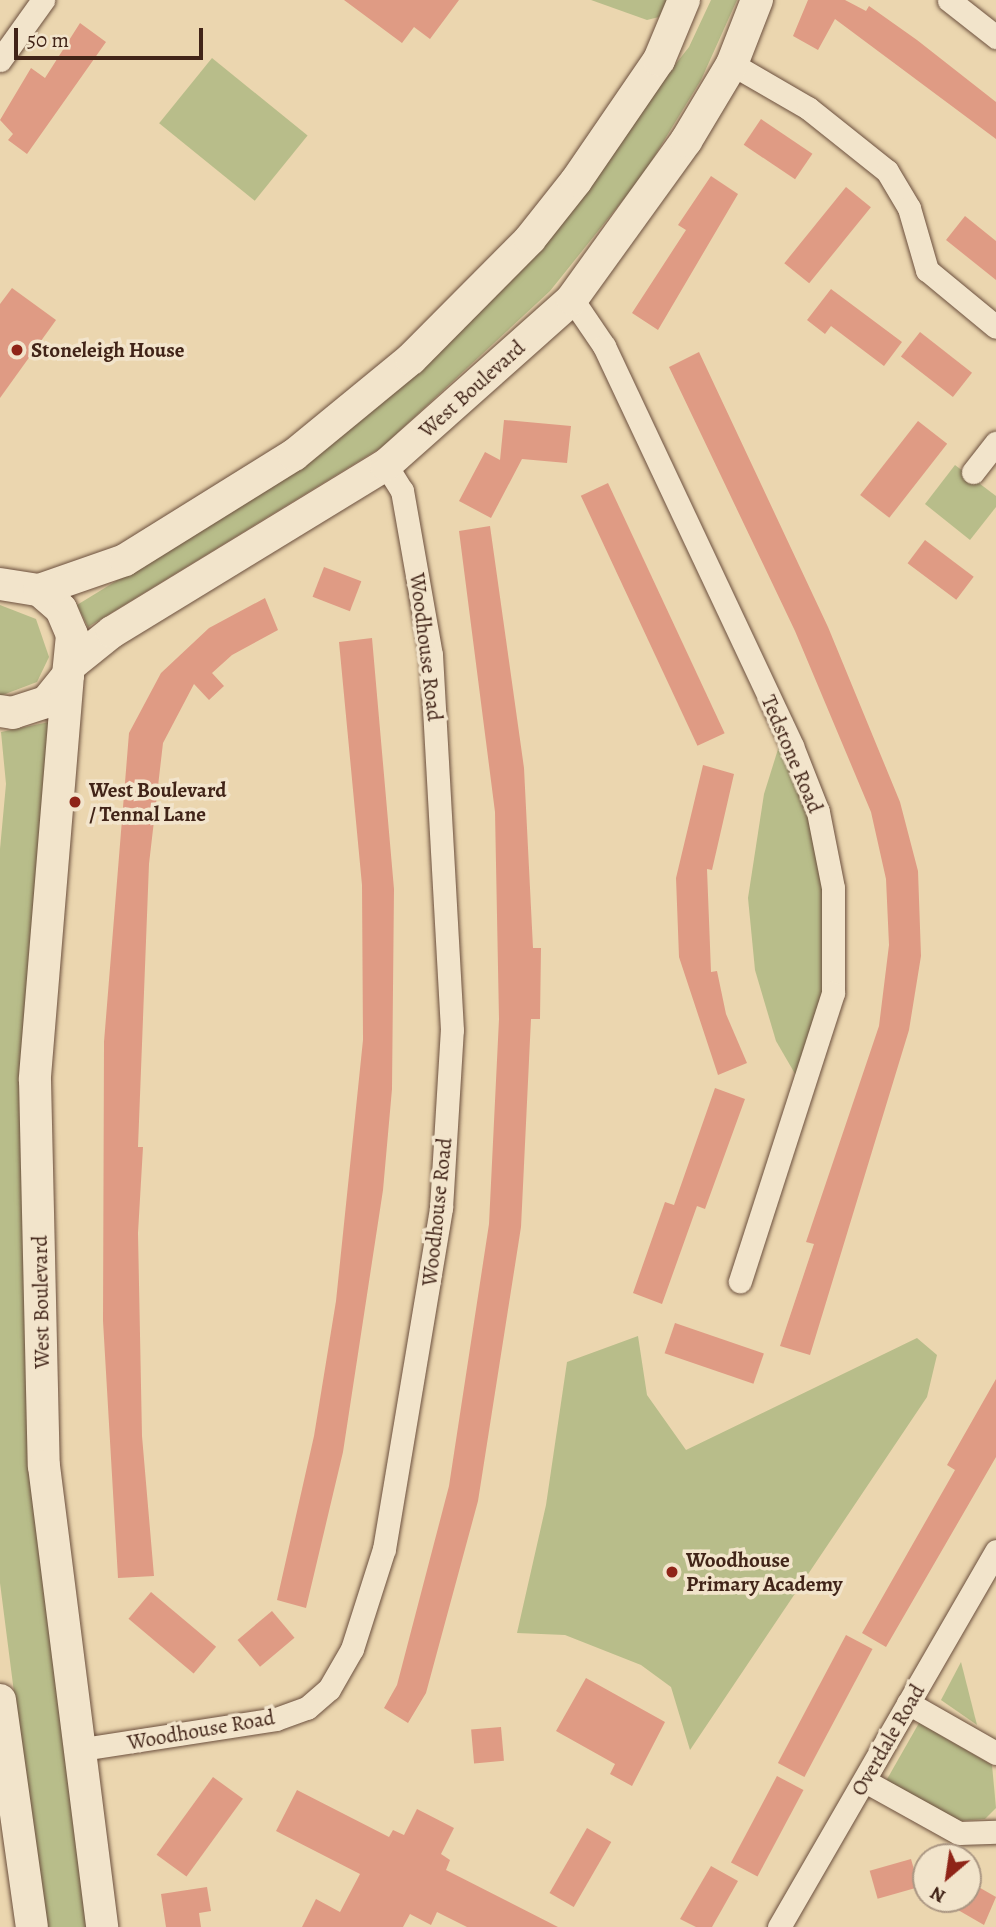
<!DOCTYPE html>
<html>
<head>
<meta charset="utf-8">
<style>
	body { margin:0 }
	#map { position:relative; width:996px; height:1927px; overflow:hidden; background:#ebd6af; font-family:Alegreya,serif }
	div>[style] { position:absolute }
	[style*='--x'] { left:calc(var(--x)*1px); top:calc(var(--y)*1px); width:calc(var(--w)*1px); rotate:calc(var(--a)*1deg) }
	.green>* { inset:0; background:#b8bd8a; transform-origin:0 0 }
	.building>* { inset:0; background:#df9b84; transform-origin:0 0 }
	.roads { filter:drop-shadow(0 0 2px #6c503e) drop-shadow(0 0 2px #6c503e) }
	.minor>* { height:23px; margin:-11.5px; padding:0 11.5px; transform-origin:11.5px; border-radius:11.5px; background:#f2e4cb }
	.secondary>* { height:32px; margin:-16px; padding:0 16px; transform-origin:16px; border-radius:16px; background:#f2e4cb }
	.dots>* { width:19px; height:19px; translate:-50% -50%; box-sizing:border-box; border:4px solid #f2e4cb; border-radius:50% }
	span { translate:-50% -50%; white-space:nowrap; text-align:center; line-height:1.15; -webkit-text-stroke:7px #f2e4cb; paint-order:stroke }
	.poi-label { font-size:21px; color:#412418; font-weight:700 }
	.left { translate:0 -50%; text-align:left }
	.street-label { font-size:21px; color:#412418 }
	.north { position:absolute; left:912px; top:1843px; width:70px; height:70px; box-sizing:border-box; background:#f2e4cb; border:2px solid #ab9783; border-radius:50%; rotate:209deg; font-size:19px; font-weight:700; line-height:28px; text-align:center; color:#412418 }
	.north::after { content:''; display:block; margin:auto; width:24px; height:32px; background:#8f2418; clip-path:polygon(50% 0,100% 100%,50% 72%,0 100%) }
	.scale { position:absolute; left:14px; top:28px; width:189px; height:32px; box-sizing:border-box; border:4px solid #412418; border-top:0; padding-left:9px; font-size:21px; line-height:24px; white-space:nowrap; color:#412418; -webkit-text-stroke:5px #f2e4cb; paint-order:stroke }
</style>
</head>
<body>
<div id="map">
	<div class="green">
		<div style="clip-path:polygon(591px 0,667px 0,659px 17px,647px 20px)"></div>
		<div style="clip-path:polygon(711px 0,737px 0,701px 80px,643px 175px,550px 291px,382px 447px,88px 627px,77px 605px,261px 492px,620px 135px,689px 47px)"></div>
		<div style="left:212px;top:58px;width:123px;height:84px;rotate:39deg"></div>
		<div style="clip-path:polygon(955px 465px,996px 496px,996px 507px,970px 540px,925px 504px)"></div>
		<div style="clip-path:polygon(0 605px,36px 619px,49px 657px,37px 682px,0 696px)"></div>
		<div style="clip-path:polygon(49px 722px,26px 1118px,91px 1927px,44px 1927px,0 1583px,0 849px,6px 784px,1px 732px)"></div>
		<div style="clip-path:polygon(784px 730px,818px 812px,833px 993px,805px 1091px,776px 1041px,755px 970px,748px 898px,764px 794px)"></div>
		<div style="clip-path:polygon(638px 1336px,647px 1395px,686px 1450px,917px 1338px,937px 1355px,927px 1397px,690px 1750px,671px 1687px,641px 1665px,565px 1635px,517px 1633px,546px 1505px,567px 1362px)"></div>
		<div style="clip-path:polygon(961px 1662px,977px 1725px,941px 1700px)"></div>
		<div style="clip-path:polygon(919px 1723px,992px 1765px,996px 1808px,985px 1819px,957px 1821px,886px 1781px)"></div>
	</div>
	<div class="building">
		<div style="clip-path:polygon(344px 0,459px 0,430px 39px,414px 27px,402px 43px)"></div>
		<div style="clip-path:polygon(808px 0,845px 0,866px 11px,869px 6px,917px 40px,996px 102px,996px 139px,835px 19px,818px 50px,793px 36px)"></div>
		<div style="clip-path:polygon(80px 23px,106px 42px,27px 154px,8px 140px,13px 134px,0 120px,31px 68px,45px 78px)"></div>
		<div style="left:761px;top:119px;width:62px;height:31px;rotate:34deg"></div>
		<div style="clip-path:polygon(711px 176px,738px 194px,658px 330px,632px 313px,686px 230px,678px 225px)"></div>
		<div style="left:846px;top:187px;width:32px;height:98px;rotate:39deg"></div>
		<div style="clip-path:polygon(965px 216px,996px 241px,996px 280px,946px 240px)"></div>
		<div style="clip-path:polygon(12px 288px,56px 320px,0 398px,0 304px)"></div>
		<div style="clip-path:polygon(831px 289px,902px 342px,884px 366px,831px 326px,825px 334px,807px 320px)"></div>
		<div style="left:920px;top:332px;width:66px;height:31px;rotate:38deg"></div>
		<div style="clip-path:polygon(699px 352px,828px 627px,900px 802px,918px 871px,921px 956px,909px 1030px,810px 1355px,780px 1346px,814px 1244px,806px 1242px,879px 1026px,889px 945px,886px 879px,871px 812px,795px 631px,669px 367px)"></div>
		<div style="clip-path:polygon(504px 420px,571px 426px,567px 463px,522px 459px,491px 518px,459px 501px,485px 452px,500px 460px)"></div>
		<div style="left:918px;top:421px;width:37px;height:94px;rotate:38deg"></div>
		<div style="left:608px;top:483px;width:276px;height:30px;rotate:65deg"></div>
		<div style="clip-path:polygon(490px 526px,524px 768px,533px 948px,541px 948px,540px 1019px,531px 1019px,521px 1227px,478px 1501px,426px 1693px,408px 1723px,384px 1708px,397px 1685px,449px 1486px,489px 1224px,499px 1019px,495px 812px,459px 531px)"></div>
		<div style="left:925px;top:540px;width:61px;height:29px;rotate:37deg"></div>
		<div style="left:324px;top:567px;width:40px;height:32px;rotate:21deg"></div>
		<div style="clip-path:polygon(265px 598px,278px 630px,232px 655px,212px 673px,224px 686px,209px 700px,194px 684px,163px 743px,149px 864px,138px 1147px,143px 1147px,138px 1233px,142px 1436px,154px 1576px,118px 1578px,103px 1321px,104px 1042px,129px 733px,161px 673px,209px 628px)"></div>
		<div style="clip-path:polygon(372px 638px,394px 889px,392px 1089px,383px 1190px,343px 1452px,306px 1608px,277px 1600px,314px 1436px,336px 1301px,363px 1040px,362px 885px,339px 642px)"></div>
		<div style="clip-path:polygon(703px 765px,734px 774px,712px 870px,707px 869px,711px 972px,717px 971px,726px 1014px,747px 1063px,718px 1075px,679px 957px,676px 878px)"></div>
		<div style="clip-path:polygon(715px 1088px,745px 1099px,705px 1209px,697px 1206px,662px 1304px,633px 1293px,665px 1202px,674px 1205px)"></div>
		<div style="left:675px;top:1323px;width:94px;height:32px;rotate:19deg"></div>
		<div style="clip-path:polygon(996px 1379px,996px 1457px,886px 1647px,862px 1633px,955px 1470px,947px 1465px)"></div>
		<div style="left:151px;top:1592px;width:85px;height:35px;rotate:40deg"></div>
		<div style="left:272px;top:1611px;width:35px;height:45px;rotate:50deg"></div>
		<div style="left:846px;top:1635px;width:30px;height:145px;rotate:28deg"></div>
		<div style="clip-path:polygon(586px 1678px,665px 1722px,632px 1786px,610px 1774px,615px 1764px,556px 1731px)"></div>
		<div style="left:501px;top:1727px;width:34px;height:30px;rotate:85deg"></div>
		<div style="left:777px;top:1776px;width:30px;height:98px;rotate:28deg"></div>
		<div style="left:213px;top:1777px;width:37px;height:96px;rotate:36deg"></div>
		<div style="clip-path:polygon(297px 1790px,389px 1837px,393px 1830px,404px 1835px,417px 1809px,454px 1828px,441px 1854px,450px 1860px,446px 1870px,558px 1927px,467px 1927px,437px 1912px,431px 1925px,410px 1914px,403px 1927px,302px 1927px,316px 1899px,340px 1912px,360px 1874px,276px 1831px)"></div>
		<div style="left:587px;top:1828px;width:28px;height:75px;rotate:30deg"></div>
		<div style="left:911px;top:1859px;width:29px;height:43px;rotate:74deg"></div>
		<div style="clip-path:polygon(711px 1866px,738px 1881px,712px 1927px,696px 1927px,680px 1919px)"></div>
		<div style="clip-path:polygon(968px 1881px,996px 1897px,984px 1925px,939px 1899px,968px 1899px)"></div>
		<div style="clip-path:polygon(207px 1887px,211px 1911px,199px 1913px,201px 1927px,166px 1927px,161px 1894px)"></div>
	</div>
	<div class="roads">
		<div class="minor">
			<div style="--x:949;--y:0;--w:60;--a:38.2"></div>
			<div style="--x:0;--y:60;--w:74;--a:-54.4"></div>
			<div style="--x:732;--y:64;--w:88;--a:30.1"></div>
			<div style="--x:808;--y:108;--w:101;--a:38.6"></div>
			<div style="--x:887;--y:171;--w:43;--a:59.3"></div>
			<div style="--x:909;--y:208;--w:65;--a:73.8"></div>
			<div style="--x:927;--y:270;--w:89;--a:39.6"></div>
			<div style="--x:572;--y:299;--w:57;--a:55.8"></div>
			<div style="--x:604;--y:346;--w:442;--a:64.8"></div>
			<div style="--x:792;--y:746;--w:71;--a:68.5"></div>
			<div style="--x:818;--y:812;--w:77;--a:78.8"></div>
			<div style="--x:833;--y:888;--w:105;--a:90"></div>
			<div style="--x:833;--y:993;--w:303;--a:107.9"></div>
			<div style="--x:973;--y:472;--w:37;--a:-52"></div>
			<div style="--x:908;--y:1703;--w:101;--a:29.6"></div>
			<div style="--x:76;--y:1750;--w:202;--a:-8.8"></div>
			<div style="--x:276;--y:1719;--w:33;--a:-20"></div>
			<div style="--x:307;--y:1708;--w:29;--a:-41"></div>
			<div style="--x:329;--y:1689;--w:46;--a:-60.1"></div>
			<div style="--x:352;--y:1649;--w:105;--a:-72.3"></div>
			<div style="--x:384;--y:1549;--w:346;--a:-80.5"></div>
			<div style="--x:441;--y:1208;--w:178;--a:-86.5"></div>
			<div style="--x:452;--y:1030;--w:376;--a:-93.2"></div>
			<div style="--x:431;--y:655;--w:167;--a:-100"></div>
			<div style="--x:402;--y:491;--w:31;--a:-122"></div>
			<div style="--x:865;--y:1781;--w:107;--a:29"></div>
			<div style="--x:959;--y:1833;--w:37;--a:-2"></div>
			<div style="--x:779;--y:1927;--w:434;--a:-60"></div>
		</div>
		<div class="secondary">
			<div style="--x:0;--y:584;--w:39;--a:9"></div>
			<div style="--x:39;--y:590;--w:29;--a:41"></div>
			<div style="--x:61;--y:609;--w:28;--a:67"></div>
			<div style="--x:72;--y:635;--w:40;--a:95.7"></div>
			<div style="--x:68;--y:675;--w:35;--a:129"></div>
			<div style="--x:46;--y:702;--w:35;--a:162"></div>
			<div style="--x:13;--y:713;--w:13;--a:-171"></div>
			<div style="--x:39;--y:590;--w:91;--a:-19.2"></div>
			<div style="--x:125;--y:560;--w:199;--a:-31.9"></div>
			<div style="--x:294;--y:455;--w:151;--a:-39.4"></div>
			<div style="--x:411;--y:359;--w:169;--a:-45.2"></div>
			<div style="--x:530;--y:239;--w:74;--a:-51.6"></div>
			<div style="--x:576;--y:181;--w:147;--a:-55.6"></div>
			<div style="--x:659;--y:60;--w:65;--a:-67.4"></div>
			<div style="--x:72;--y:664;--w:51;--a:-38.7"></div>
			<div style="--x:112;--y:632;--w:321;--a:-31.4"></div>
			<div style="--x:386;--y:465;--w:249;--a:-41.7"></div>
			<div style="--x:572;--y:299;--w:195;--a:-54.2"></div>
			<div style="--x:686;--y:141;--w:90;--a:-59.1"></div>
			<div style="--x:732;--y:64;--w:69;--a:-68.7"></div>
			<div style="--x:68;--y:675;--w:406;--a:94.7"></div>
			<div style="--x:35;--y:1080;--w:386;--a:88.7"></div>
			<div style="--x:44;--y:1466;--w:465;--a:82.8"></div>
			<div style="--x:0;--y:1700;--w:229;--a:82"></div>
		</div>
	</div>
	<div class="dots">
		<div style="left:17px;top:350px;background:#8f2418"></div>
		<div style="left:75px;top:802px;background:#8f2418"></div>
		<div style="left:672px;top:1572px;background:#8f2418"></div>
	</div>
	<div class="poi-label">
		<span class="left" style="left:31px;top:350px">Stoneleigh House</span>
		<span class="left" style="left:89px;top:802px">West Boulevard<br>/ Tennal Lane</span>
		<span class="left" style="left:686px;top:1572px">Woodhouse<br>Primary Academy</span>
	</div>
	<div class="street-label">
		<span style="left:472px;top:389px;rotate:-42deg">West Boulevard</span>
		<span style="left:426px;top:647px;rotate:83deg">Woodhouse Road</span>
		<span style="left:792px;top:754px;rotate:67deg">Tedstone Road</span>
		<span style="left:437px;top:1212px;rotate:-84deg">Woodhouse Road</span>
		<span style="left:41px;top:1302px;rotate:-91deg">West Boulevard</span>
		<span style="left:201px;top:1730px;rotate:-10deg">Woodhouse Road</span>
		<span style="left:888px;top:1740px;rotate:-60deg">Overdale Road</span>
	</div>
	<div class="north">N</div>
	<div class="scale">50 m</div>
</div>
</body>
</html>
